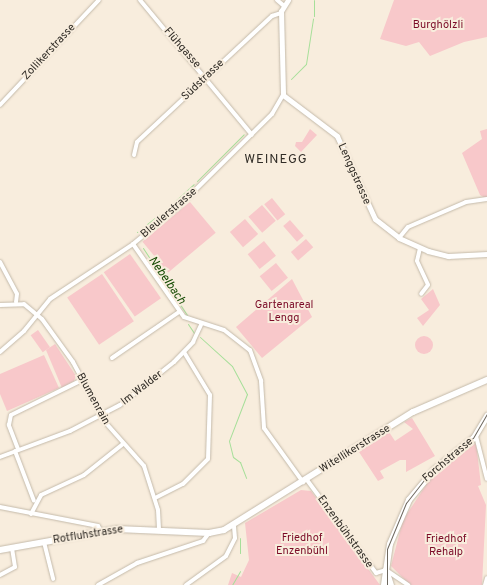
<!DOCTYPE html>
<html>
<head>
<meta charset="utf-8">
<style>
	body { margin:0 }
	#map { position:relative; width:487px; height:585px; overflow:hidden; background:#f8eddd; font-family:Overpass,sans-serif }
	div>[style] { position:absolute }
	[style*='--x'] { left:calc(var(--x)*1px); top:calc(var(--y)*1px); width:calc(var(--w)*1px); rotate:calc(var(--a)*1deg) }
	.green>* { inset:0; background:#f8c8ca; transform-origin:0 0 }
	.round { border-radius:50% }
	.stream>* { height:1px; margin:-0.5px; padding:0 0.5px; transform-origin:0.5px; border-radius:0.5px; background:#a6df99 }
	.roads { filter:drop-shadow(0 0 1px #c4baaa) drop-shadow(0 0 1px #c4baaa) }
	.minor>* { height:4px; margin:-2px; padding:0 2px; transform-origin:2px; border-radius:2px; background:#fff }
	.tertiary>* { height:5px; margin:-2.5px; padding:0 2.5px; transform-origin:2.5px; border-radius:2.5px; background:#fff }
	.secondary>* { height:6px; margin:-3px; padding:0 3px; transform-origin:3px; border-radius:3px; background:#fff }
	.tram>* { height:1px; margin:-0.5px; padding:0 0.5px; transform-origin:0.5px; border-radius:0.5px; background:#6e685f }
	span { translate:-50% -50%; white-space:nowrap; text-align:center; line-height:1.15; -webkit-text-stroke:4px #f8eddd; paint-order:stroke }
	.park-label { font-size:11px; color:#7b0b27 }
	.street-label { font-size:11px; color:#312d27 }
	.water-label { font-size:12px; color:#154b03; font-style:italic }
	.quarter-label { font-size:13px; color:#312d27; letter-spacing:1px }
</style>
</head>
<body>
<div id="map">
	<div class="green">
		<div style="clip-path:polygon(394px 0,487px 0,487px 37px,464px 42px,430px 56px,419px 42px,406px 46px,380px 39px)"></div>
		<div style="clip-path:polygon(310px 129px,317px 135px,301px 152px,295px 146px,296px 142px,302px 142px)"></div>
		<div style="clip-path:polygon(487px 129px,487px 197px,485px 198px,480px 195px,462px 153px,482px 139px,480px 131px)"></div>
		<div style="left:272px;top:198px;width:21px;height:10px;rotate:51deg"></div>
		<div style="left:190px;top:202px;width:40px;height:62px;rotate:50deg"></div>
		<div style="left:262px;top:205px;width:21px;height:18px;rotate:49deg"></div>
		<div style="left:245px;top:219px;width:20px;height:20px;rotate:49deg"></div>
		<div style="left:290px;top:220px;width:21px;height:9px;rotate:49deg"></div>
		<div style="left:306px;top:239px;width:11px;height:20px;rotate:49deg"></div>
		<div style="left:264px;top:241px;width:19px;height:21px;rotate:51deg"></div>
		<div style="left:130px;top:254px;width:54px;height:32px;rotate:55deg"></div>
		<div style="left:276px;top:263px;width:19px;height:21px;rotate:51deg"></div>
		<div style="left:102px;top:274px;width:57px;height:42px;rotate:56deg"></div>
		<div style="clip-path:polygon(292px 279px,312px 317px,262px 358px,236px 327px)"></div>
		<div style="clip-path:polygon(433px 289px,440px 305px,423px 326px,417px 318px,429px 310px,421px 299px)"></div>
		<div style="left:38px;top:330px;width:21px;height:9px;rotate:55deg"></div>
		<div class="round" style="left:415px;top:336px;width:18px;height:18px"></div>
		<div style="clip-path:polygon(55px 344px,76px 376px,74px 381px,62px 388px,46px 350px)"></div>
		<div style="clip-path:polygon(44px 355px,59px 388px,7px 411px,0 394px,0 374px)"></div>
		<div style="clip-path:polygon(412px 418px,435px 456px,406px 472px,406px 460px,400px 460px,380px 471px,384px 478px,378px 481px,359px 452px,389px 432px,395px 441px,413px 429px,404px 422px)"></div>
		<div style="clip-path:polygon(476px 443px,481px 485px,478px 486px,486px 505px,482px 585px,410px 585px,391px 566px,403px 520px,430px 479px)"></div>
		<div style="clip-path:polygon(301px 490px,311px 491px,380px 585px,228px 585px,232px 573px,241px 577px,249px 560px,245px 523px)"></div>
	</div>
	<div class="stream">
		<div style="--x:314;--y:16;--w:16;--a:-90"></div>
		<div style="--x:291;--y:79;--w:21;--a:-45"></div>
		<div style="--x:306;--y:64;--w:46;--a:-81.2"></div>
		<div style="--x:197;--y:181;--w:66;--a:-45"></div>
		<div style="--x:164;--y:211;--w:40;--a:-42"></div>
		<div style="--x:137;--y:232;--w:28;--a:-38"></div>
		<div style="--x:143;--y:248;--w:80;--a:56.7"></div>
		<div style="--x:188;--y:324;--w:11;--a:56"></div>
		<div style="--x:200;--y:337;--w:43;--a:42.2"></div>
		<div style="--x:232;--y:366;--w:32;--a:62"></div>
		<div style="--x:247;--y:394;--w:50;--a:111"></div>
		<div style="--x:229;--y:441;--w:16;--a:76"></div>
		<div style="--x:233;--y:457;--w:9;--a:36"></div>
		<div style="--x:240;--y:462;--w:17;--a:69"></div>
		<div style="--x:240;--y:553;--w:15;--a:-90"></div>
		<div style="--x:232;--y:585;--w:16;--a:-60"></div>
	</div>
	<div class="roads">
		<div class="minor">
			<div style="--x:140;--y:0;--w:175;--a:50.3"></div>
			<div style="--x:277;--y:0;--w:8;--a:40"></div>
			<div style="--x:0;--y:105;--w:144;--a:-46.7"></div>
			<div style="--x:134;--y:155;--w:13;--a:-77"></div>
			<div style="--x:137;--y:142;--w:185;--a:-43"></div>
			<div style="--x:272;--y:16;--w:9;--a:-18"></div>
			<div style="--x:399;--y:238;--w:14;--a:-51"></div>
			<div style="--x:408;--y:227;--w:63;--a:-23.3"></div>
			<div style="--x:466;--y:202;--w:21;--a:-8"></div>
			<div style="--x:133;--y:244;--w:89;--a:55.1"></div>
			<div style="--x:184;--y:317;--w:42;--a:18"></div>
			<div style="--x:224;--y:330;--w:33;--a:38"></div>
			<div style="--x:250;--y:350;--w:33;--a:70"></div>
			<div style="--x:261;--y:381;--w:47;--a:86.3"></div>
			<div style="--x:264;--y:428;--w:67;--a:54.2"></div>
			<div style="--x:420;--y:248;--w:13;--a:103"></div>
			<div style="--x:417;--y:261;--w:26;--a:65"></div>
			<div style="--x:428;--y:285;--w:11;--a:128"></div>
			<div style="--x:0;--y:262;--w:36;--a:62"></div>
			<div style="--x:17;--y:294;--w:8;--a:97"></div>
			<div style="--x:0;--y:305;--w:24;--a:-2"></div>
			<div style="--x:24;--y:304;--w:23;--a:40"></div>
			<div style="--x:42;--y:319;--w:53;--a:54.2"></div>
			<div style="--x:73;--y:362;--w:68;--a:61.9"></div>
			<div style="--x:105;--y:422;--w:59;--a:48.4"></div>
			<div style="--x:144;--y:466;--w:46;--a:72.3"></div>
			<div style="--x:158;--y:510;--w:21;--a:87"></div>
			<div style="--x:0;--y:352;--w:32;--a:-41"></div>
			<div style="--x:24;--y:331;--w:41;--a:-50.9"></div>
			<div style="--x:50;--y:299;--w:100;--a:-33.5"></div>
			<div style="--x:133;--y:244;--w:57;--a:-39.3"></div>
			<div style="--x:177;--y:208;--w:134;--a:-44.7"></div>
			<div style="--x:272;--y:114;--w:22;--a:-60"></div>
			<div style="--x:112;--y:358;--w:81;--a:-34.5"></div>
			<div style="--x:476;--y:436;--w:44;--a:75.7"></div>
			<div style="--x:18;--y:449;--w:26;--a:-111"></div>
			<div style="--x:9;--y:425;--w:10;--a:-79"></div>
			<div style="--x:11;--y:415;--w:79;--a:-26.2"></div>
			<div style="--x:15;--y:451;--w:53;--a:69.2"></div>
			<div style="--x:0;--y:457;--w:75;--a:-20.4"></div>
			<div style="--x:70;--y:431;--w:56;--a:-27.5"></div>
			<div style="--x:120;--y:405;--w:69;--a:-38.5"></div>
			<div style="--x:174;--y:362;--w:28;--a:-46"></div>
			<div style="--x:193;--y:342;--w:19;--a:-65"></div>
			<div style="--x:307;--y:480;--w:116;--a:53.4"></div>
			<div style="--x:376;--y:573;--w:10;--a:-17"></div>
			<div style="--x:386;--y:570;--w:27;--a:34"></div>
			<div style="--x:155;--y:498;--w:31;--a:-27"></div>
			<div style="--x:183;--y:484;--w:35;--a:-45"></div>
			<div style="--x:208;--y:459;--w:64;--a:-88.2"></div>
			<div style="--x:210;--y:395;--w:50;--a:-121.2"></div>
			<div style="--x:0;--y:507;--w:100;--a:11"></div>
			<div style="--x:98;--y:526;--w:6;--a:59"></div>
			<div style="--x:31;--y:514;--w:21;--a:-62"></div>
			<div style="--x:41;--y:495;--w:47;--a:-24.9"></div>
			<div style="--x:84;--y:475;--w:50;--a:-38.5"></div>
			<div style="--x:44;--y:542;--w:38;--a:76"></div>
			<div style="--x:0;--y:575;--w:17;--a:-28"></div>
			<div style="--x:15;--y:567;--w:19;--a:-99"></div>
			<div style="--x:98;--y:585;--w:45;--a:-29.4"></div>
			<div style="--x:137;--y:563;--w:70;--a:-18.4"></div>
			<div style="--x:203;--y:541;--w:10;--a:-53"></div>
			<div style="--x:186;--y:585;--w:49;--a:-35.9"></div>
			<div style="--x:226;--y:556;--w:20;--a:-63"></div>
			<div style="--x:235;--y:538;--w:12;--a:-95"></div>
			<div style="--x:485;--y:585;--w:7;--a:-74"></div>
		</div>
		<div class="tertiary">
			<div style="--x:288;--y:0;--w:13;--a:122"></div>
			<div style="--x:281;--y:11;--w:84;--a:88.6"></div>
			<div style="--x:283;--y:95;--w:68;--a:37.2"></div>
			<div style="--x:337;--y:136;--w:91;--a:65.4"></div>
			<div style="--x:375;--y:219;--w:31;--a:38"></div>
			<div style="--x:399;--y:238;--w:32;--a:24"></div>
			<div style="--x:428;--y:251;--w:21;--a:14"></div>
			<div style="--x:448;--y:256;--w:39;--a:-3"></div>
		</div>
		<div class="secondary">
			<div style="--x:0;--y:550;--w:119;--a:-10.2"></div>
			<div style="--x:117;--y:529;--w:92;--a:2.5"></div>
			<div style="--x:209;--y:533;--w:15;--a:-11"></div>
			<div style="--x:224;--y:530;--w:223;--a:-32"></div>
			<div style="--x:413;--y:412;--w:81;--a:-23.4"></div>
			<div style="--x:386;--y:570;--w:16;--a:72"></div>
			<div style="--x:384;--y:585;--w:41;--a:-81.7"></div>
			<div style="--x:390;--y:544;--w:48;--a:-66.6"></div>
			<div style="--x:409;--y:500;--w:39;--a:-50"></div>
			<div style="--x:434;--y:470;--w:51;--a:-38.7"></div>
			<div style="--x:474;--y:438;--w:26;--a:-59"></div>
		</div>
	</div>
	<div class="tram">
		<div style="--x:387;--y:585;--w:36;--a:-90"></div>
		<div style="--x:387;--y:549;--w:50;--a:-67.6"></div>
		<div style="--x:406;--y:503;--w:41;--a:-52"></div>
		<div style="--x:431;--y:471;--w:53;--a:-38.2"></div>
		<div style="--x:473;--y:438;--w:28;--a:-60"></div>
	</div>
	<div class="park-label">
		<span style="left:438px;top:25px">Burghölzli</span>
		<span style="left:284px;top:312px">Gartenareal<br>Lengg</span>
		<span style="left:302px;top:545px">Friedhof<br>Enzenbühl</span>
		<span style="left:446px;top:546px">Friedhof<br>Rehalp</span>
	</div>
	<div class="street-label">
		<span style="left:182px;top:48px;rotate:49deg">Flühgasse</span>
		<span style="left:49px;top:52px;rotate:-47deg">Zollikerstrasse</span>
		<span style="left:203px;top:80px;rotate:-44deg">Südstrasse</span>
		<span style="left:354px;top:174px;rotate:66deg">Lenggstrasse</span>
		<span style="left:169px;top:213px;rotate:-41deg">Bleulerstrasse</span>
		<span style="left:142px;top:388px;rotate:-38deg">Im Walder</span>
		<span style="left:93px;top:399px;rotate:61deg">Blumenrain</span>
		<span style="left:355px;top:449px;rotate:-32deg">Witellikerstrasse</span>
		<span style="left:448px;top:460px;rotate:-40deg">Forchstrasse</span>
		<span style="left:345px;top:532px;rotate:54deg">Enzenbühlstrasse</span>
		<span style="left:88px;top:535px;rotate:-9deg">Rotfluhstrasse</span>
	</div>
	<div class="water-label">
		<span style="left:166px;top:281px;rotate:55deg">Nebelbach</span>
	</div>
	<div class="quarter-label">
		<span style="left:276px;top:160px">WEINEGG</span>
	</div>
</div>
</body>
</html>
